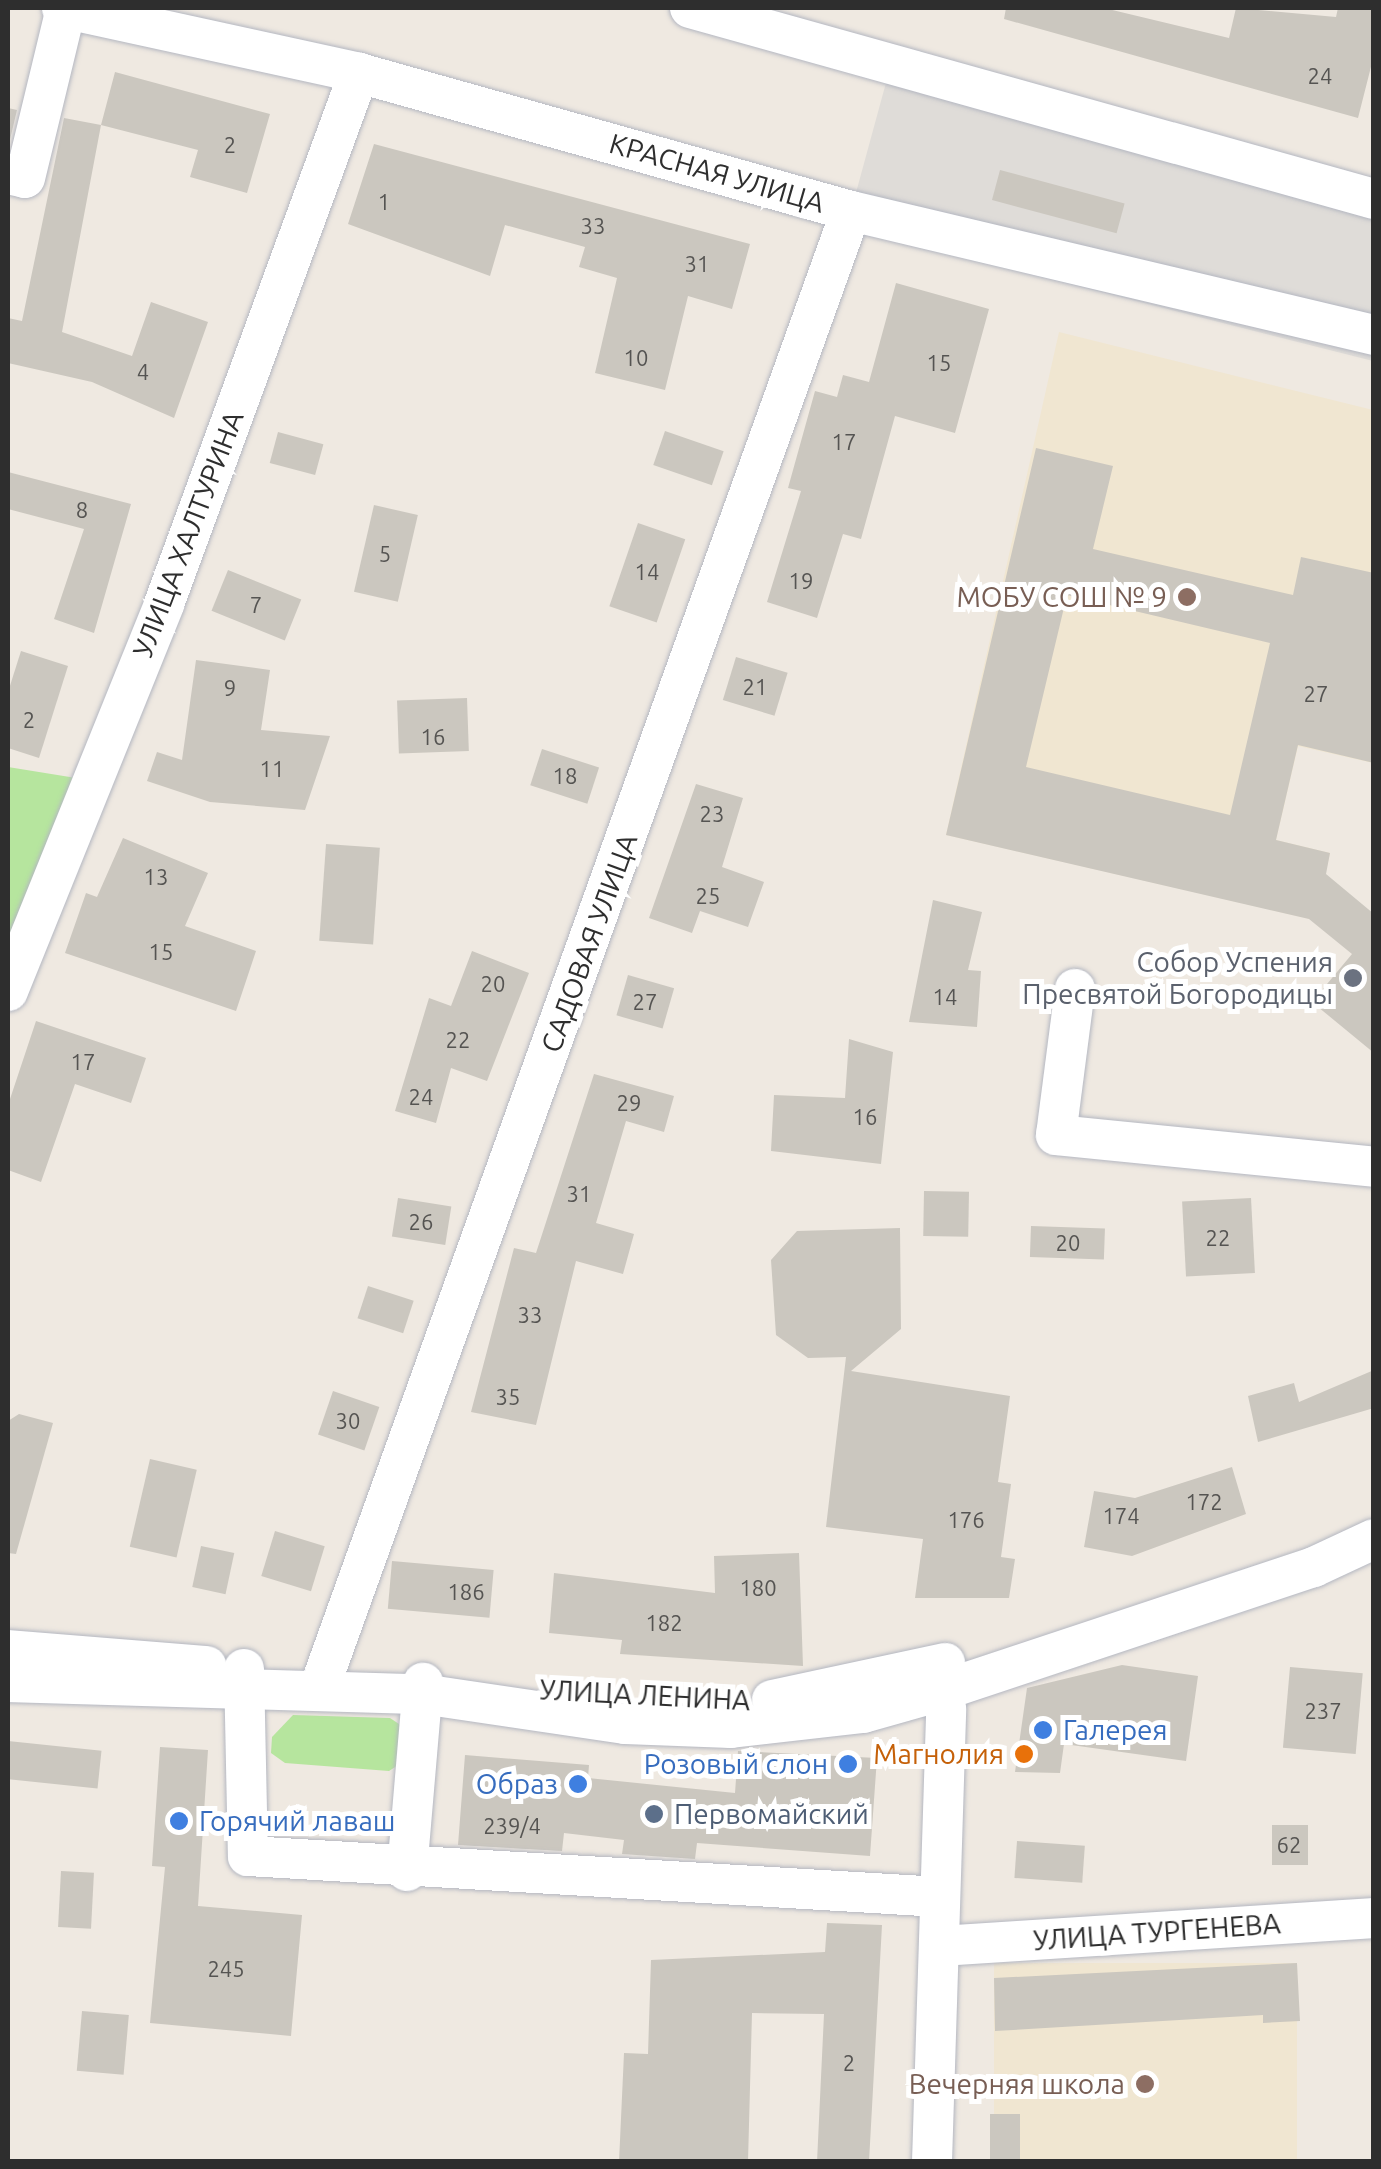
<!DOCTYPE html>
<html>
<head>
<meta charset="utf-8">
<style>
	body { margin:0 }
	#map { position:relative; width:1381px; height:2169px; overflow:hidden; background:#efe9e1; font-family:Ubuntu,sans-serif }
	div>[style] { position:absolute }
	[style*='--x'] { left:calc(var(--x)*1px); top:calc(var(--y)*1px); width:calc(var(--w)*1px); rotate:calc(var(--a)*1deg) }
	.education>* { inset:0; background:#f0e6d1; transform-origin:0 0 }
	.green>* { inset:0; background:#b6e59e }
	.plaza>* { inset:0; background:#dfdcd8 }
	.building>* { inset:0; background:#cbc7bf; transform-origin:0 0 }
	.roads { filter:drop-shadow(0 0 2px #b4b7c1) drop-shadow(0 0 2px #b4b7c1) }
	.minor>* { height:40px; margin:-20px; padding:0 20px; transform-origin:20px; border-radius:20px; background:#fff }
	.dots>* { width:28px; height:28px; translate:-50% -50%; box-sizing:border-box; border:5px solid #fff; border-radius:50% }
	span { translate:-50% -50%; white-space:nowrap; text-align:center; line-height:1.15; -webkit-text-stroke:10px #fff; paint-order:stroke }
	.number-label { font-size:22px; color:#555452 }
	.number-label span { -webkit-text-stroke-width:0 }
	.street-label { font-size:28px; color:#2e2e2e }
	.education-label { font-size:28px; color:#785e54 }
	.right { translate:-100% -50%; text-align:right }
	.worship-label { font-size:28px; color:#5b616d }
	.shop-label { font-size:28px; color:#366cbe }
	.left { translate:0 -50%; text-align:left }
	.food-label { font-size:28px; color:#c56008 }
	.service-label { font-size:28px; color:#4e5e75 }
	.frame { position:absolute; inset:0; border:10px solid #2e2e2e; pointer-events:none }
</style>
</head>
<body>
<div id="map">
	<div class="education">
		<div style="clip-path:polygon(1059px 332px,1373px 410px,1373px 763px,1298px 746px,1276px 840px,1330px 853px,1315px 920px,946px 835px)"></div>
		<div style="left:1297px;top:1963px;width:198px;height:303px;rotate:90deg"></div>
	</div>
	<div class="green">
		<div style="clip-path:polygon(8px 767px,76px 778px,8px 948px)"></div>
		<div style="clip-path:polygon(293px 1715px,390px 1718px,402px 1726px,403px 1762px,389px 1771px,285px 1763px,271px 1753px,272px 1737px)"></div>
	</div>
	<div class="plaza">
		<div style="clip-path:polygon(887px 79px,1373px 217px,1373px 361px,856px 230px,851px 211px)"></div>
	</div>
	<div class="building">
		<div style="clip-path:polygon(1006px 8px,1104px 8px,1229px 38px,1236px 8px,1336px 17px,1338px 8px,1374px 8px,1374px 55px,1358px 118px,1004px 19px)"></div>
		<div style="clip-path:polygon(115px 72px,270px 114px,247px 193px,190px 177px,198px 150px,101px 125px)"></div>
		<div style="clip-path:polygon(8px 108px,17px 110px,8px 148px)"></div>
		<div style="clip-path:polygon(64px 118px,101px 125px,62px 332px,132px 356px,151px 302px,208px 322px,174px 418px,92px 382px,8px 363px,8px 318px,22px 321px)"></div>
		<div style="clip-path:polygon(374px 144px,750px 244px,732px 309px,688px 296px,665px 390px,595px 373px,617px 278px,579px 267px,585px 247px,505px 225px,490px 276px,348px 224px)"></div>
		<div style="left:1000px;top:170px;width:129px;height:31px;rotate:15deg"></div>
		<div style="clip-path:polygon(896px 283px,989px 309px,955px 433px,895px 416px,861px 539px,843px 534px,817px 618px,767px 602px,801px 491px,788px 488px,815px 391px,837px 397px,843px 375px,869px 382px)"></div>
		<div style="left:665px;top:431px;width:62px;height:36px;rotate:19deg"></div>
		<div style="left:278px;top:432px;width:47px;height:32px;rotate:15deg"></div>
		<div style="clip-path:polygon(evenodd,1036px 448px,1113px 466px,1093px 549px,1293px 595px,1301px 557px,1374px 573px,1374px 763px,1298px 745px,1276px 840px,1330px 853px,1326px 874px,1374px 914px,1374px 1053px,1312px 1002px,1352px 954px,1309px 919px,946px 835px,1036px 448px,1067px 595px,1270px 643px,1230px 815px,1026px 767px,1067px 595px)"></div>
		<div style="clip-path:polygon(8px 472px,131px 504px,94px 633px,54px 619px,84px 529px,8px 509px)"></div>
		<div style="left:374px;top:505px;width:45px;height:89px;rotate:13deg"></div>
		<div style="left:638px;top:523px;width:50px;height:88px;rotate:19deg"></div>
		<div style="left:228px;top:570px;width:79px;height:44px;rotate:22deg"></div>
		<div style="clip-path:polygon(21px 651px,68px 666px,39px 758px,8px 748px,8px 692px)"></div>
		<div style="left:736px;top:657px;width:54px;height:45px;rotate:17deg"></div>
		<div style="clip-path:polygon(196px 660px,270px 670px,261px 730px,330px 736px,305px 810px,210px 802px,147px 781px,157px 752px,182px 760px)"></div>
		<div style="left:467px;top:698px;width:53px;height:70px;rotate:88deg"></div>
		<div style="left:542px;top:749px;width:60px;height:38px;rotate:18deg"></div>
		<div style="clip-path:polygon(696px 784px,743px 798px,722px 867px,764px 882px,748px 927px,700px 911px,692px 933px,649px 918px)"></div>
		<div style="clip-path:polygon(123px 838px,208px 873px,185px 926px,256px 951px,236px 1011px,65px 953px,86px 893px,97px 897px)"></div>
		<div style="left:326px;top:844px;width:54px;height:97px;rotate:4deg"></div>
		<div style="clip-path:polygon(933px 900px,982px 912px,968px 970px,981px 971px,977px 1027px,909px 1022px)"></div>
		<div style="clip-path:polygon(472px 951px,529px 973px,487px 1081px,451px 1068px,436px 1123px,395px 1111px,429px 998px,451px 1006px)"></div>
		<div style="left:628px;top:975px;width:48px;height:42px;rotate:16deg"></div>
		<div style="clip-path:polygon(36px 1021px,146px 1058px,131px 1103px,75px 1084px,41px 1182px,8px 1170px,8px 1105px)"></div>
		<div style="clip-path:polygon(849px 1039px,893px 1052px,881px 1164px,771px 1151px,774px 1095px,845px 1098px)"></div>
		<div style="clip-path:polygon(594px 1074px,674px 1096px,664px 1132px,626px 1121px,596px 1223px,634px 1234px,623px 1274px,576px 1261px,536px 1425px,471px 1412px,514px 1248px,536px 1253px)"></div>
		<div style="left:924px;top:1191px;width:45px;height:45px;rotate:1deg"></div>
		<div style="left:398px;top:1198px;width:54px;height:39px;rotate:9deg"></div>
		<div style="left:1251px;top:1198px;width:75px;height:69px;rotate:87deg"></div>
		<div style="left:1031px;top:1226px;width:74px;height:31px;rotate:2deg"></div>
		<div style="clip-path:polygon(900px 1228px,901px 1329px,851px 1371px,1010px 1396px,998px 1482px,1011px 1484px,1001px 1557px,1015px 1559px,1009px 1598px,915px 1598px,923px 1539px,826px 1527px,846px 1357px,808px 1358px,776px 1335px,771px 1260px,797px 1231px)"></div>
		<div style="left:368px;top:1286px;width:48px;height:34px;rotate:18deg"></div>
		<div style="clip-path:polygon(1374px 1370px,1374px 1408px,1258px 1442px,1248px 1396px,1294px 1383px,1299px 1402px)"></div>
		<div style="left:333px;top:1391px;width:49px;height:46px;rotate:19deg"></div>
		<div style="clip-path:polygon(19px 1414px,53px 1423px,16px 1554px,8px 1553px,8px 1421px)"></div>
		<div style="left:150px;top:1459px;width:48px;height:90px;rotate:13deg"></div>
		<div style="clip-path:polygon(1232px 1467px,1246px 1514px,1132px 1556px,1084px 1547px,1094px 1491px,1135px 1498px)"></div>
		<div style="left:275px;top:1531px;width:52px;height:47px;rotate:17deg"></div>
		<div style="left:201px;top:1546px;width:34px;height:42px;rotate:12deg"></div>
		<div style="clip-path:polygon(799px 1553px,803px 1666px,620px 1654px,622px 1640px,549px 1633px,554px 1573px,715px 1593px,714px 1556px)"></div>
		<div style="left:392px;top:1561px;width:102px;height:48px;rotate:5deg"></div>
		<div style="clip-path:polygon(1122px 1665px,1198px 1676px,1186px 1761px,1064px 1744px,1060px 1773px,1015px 1772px,1027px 1688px)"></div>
		<div style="left:1290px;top:1667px;width:73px;height:81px;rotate:5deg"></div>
		<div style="left:8px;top:1741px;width:94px;height:38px;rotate:6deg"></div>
		<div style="clip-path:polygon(160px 1747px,208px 1750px,198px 1906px,302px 1915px,291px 2036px,150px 2023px,165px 1867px,152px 1866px)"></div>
		<div style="clip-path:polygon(738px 1751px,877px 1758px,870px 1856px,697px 1843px,695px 1859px,622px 1854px,624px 1840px,564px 1833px,562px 1851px,458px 1845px,465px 1755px,589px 1765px,588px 1778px,735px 1793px)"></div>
		<div style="left:1272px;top:1825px;width:36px;height:40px"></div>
		<div style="left:1017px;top:1841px;width:68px;height:37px;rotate:4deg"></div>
		<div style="left:61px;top:1871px;width:33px;height:56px;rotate:3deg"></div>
		<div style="clip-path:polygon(827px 1923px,882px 1925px,869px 2162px,817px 2162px,824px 2014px,752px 2013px,748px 2162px,619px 2162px,624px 2053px,648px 2054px,651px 1960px,825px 1952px)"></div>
		<div style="clip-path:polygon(1297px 1963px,1300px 2021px,1263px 2023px,1263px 2015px,995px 2031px,994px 1978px)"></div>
		<div style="left:82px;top:2011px;width:47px;height:60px;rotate:5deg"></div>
		<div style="left:990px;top:2114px;width:30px;height:48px"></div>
	</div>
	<div class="roads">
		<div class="minor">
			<div style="--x:62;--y:8;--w:304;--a:12.3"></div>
			<div style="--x:359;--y:73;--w:511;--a:15.67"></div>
			<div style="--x:851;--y:211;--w:537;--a:13.34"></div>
			<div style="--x:690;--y:8;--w:710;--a:15.6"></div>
			<div style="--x:8;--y:174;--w:17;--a:13"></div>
			<div style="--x:25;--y:178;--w:175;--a:-76.4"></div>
			<div style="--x:1075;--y:989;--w:147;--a:97.4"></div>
			<div style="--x:1056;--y:1135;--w:320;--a:5.7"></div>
			<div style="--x:8;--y:991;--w:417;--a:-68"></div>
			<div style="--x:164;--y:604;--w:566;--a:-69.84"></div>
			<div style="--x:8;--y:1650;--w:199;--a:4.6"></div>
			<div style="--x:244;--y:1669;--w:187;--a:88.8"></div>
			<div style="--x:248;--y:1856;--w:693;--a:3.39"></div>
			<div style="--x:324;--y:1675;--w:1556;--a:-70.2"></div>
			<div style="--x:8;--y:1682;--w:414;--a:1.7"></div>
			<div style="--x:422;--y:1694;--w:205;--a:8.4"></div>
			<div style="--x:625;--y:1724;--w:106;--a:2.2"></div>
			<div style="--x:731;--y:1728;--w:133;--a:-6.5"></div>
			<div style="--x:863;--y:1713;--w:81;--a:-15.8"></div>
			<div style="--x:941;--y:1691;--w:393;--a:-18.4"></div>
			<div style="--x:1314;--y:1567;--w:66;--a:-25"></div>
			<div style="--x:772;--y:1700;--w:177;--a:-12.1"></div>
			<div style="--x:407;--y:1871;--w:189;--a:-85.1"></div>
			<div style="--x:941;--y:1946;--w:434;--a:-3.7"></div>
			<div style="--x:932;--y:2162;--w:453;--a:-88.2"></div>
			<div style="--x:946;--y:1709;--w:43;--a:-106.3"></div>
		</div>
	</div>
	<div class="dots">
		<div style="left:1187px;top:597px;background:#8d6e63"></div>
		<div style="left:1353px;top:978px;background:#6b7280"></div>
		<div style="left:1043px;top:1730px;background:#3f7fe0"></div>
		<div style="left:1024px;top:1754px;background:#e8710a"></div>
		<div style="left:848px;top:1764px;background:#3f7fe0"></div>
		<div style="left:578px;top:1784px;background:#3f7fe0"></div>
		<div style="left:654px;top:1814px;background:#5c6f8a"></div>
		<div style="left:179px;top:1821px;background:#3f7fe0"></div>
		<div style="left:1145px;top:2084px;background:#8d6e63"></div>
	</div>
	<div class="number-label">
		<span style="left:1320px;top:76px">24</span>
		<span style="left:230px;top:145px">2</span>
		<span style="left:384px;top:202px">1</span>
		<span style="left:593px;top:226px">33</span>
		<span style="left:697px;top:264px">31</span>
		<span style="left:636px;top:358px">10</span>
		<span style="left:939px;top:363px">15</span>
		<span style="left:143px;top:372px">4</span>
		<span style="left:844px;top:442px">17</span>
		<span style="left:82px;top:510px">8</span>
		<span style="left:385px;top:554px">5</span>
		<span style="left:647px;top:572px">14</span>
		<span style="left:801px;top:581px">19</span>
		<span style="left:256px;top:605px">7</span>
		<span style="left:755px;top:687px">21</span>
		<span style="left:230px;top:688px">9</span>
		<span style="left:1316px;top:694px">27</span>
		<span style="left:29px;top:720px">2</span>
		<span style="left:433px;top:737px">16</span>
		<span style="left:272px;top:769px">11</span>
		<span style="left:565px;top:776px">18</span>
		<span style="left:712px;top:814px">23</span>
		<span style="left:156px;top:877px">13</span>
		<span style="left:708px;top:896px">25</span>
		<span style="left:161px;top:952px">15</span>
		<span style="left:493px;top:984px">20</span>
		<span style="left:945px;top:997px">14</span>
		<span style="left:645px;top:1002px">27</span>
		<span style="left:458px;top:1040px">22</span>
		<span style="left:83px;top:1062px">17</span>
		<span style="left:421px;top:1097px">24</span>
		<span style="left:629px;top:1103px">29</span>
		<span style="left:865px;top:1117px">16</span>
		<span style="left:579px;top:1194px">31</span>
		<span style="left:421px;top:1222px">26</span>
		<span style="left:1218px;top:1238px">22</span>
		<span style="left:1068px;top:1243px">20</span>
		<span style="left:530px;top:1315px">33</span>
		<span style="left:508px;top:1397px">35</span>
		<span style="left:348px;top:1421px">30</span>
		<span style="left:1204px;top:1502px">172</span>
		<span style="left:1121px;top:1516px">174</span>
		<span style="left:966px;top:1520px">176</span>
		<span style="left:758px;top:1588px">180</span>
		<span style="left:466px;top:1592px">186</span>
		<span style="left:664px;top:1623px">182</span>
		<span style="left:1323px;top:1711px">237</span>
		<span style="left:512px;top:1826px">239/4</span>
		<span style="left:1289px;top:1845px">62</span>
		<span style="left:226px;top:1969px">245</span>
		<span style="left:849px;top:2063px">2</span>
	</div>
	<div class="street-label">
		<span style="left:717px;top:173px;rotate:16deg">КРАСНАЯ УЛИЦА</span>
		<span style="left:188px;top:534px;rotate:-69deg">УЛИЦА ХАЛТУРИНА</span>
		<span style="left:589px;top:943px;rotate:-70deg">САДОВАЯ УЛИЦА</span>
		<span style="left:645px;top:1695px;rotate:3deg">УЛИЦА ЛЕНИНА</span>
		<span style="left:1157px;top:1932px;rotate:-4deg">УЛИЦА ТУРГЕНЕВА</span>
	</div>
	<div class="education-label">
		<span class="right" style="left:1167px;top:597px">МОБУ СОШ № 9</span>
		<span class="right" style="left:1125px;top:2084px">Вечерняя школа</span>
	</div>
	<div class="worship-label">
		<span class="right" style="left:1333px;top:978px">Собор Успения<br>Пресвятой Богородицы</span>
	</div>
	<div class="shop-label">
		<span class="left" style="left:1063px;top:1730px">Галерея</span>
		<span class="right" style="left:828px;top:1764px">Розовый слон</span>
		<span class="right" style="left:558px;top:1784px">Образ</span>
		<span class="left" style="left:199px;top:1821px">Горячий лаваш</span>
	</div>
	<div class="food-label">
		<span class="right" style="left:1004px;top:1754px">Магнолия</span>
	</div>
	<div class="service-label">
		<span class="left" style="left:674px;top:1814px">Первомайский</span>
	</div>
	<div class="frame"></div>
</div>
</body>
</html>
